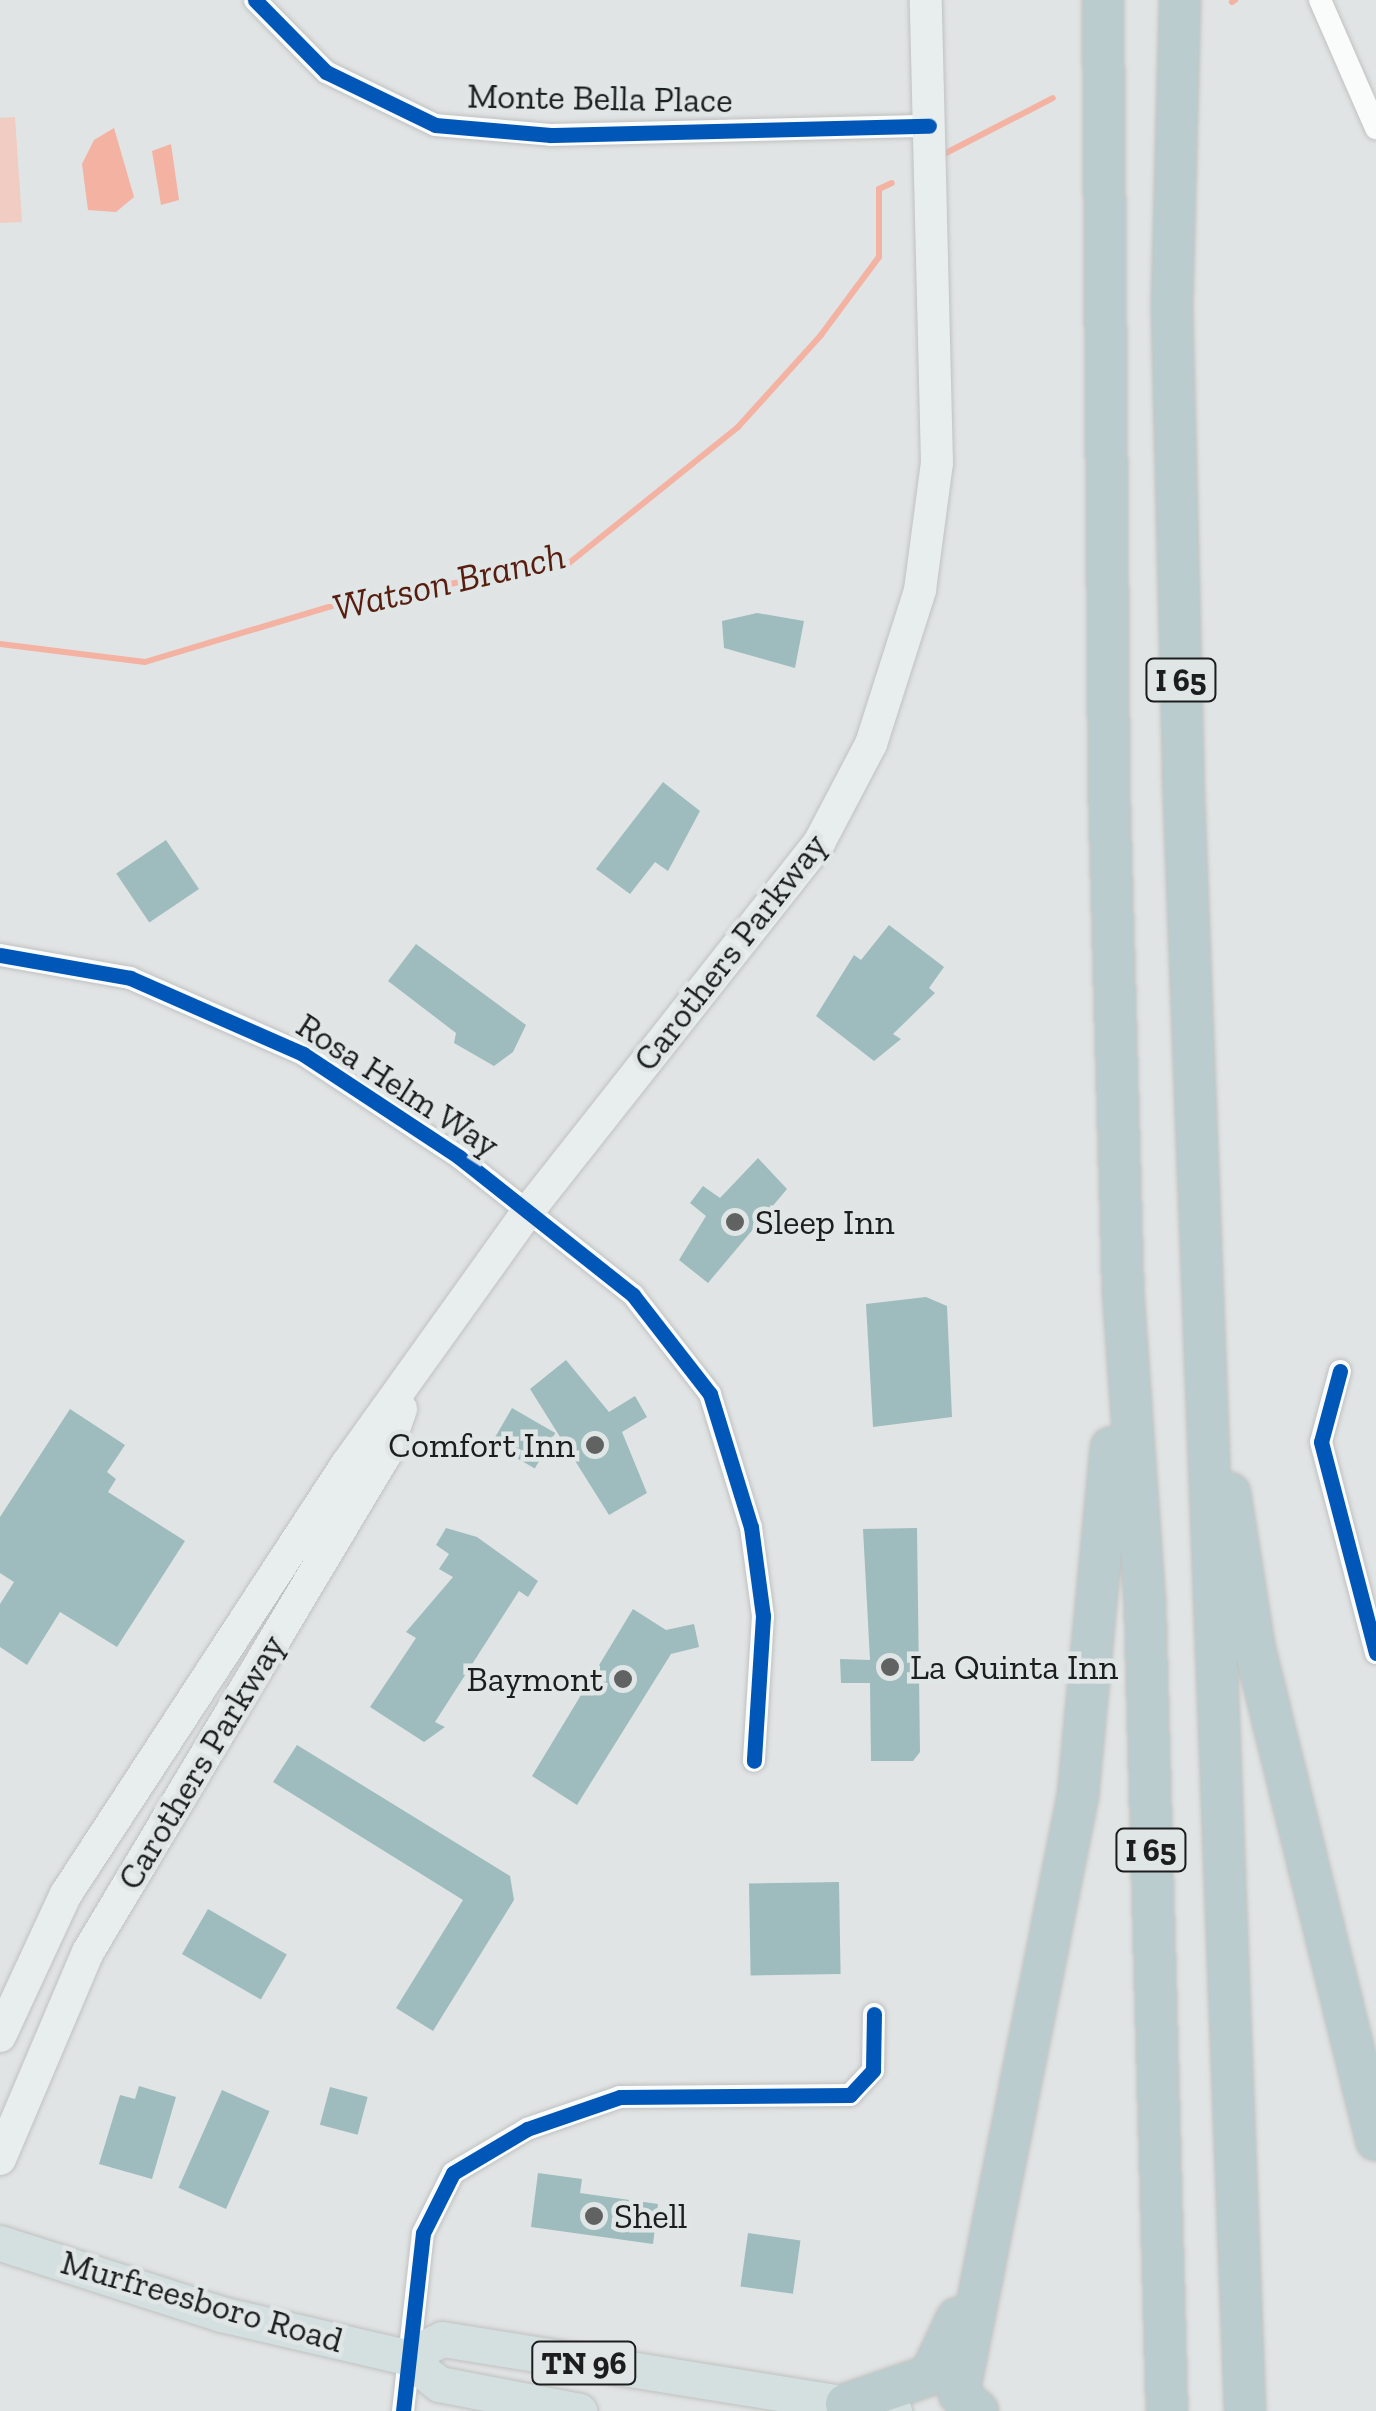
<!DOCTYPE html>
<html>
<head>
<meta charset="utf-8">
<style>
	body { margin:0 }
	#map { position:relative; width:1376px; height:2411px; overflow:hidden; background:#e1e4e4; font-family:"Zilla Slab",serif }
	div>[style] { position:absolute }
	[style*='--x'] { left:calc(var(--x)*1px); top:calc(var(--y)*1px); width:calc(var(--w)*1px); rotate:calc(var(--a)*1deg) }
	.green>* { inset:0; background:#f1ccc2 }
	.water>* { inset:0; background:#f3b2a2 }
	.stream>* { height:6px; margin:-3px; padding:0 3px; transform-origin:3px; border-radius:3px; background:#f3b2a2 }
	.building>* { inset:0; background:#9ebcbe; transform-origin:0 0 }
	.roads { filter:drop-shadow(0 0 2px #c0c1c1) drop-shadow(0 0 2px #c0c1c1) }
	.street>* { height:22px; margin:-11px; padding:0 11px; transform-origin:11px; border-radius:11px; background:#fafbfb }
	.secondary>* { height:32px; margin:-16px; padding:0 16px; transform-origin:16px; border-radius:16px; background:#e8eded }
	.primary>* { height:35px; margin:-17.5px; padding:0 17.5px; transform-origin:17.5px; border-radius:17.5px; background:#d4dfdf }
	.highway>* { height:40px; margin:-20px; padding:0 20px; transform-origin:20px; border-radius:20px; background:#bacccd }
	.cycleway>* { height:15px; margin:-7.5px; padding:0 7.5px; transform-origin:7.5px; border-radius:7.5px; background:#0057b8 }
	.dots>* { width:28px; height:28px; translate:-50% -50%; box-sizing:border-box; border:5px solid #e0e5e5; border-radius:50% }
	span { translate:-50% -50%; white-space:nowrap; text-align:center; line-height:1.15; -webkit-text-stroke:9px #e0e5e5; paint-order:stroke }
	.shield-label span { padding:2px 8px; background:#e0e5e5; border:2px solid; border-radius:8px; -webkit-text-stroke-width:0 }
	.shield-label { font-size:32px; color:#1c1e1e; font-weight:700 }
	.street-label { font-size:35px; color:#1c1e1e }
	.poi-label { font-size:35px; color:#1c1e1e }
	.left { translate:0 -50%; text-align:left }
	.right { translate:-100% -50%; text-align:right }
	.water-label { font-size:38px; color:#571d0f; font-style:italic }
</style>
</head>
<body>
<div id="map">
	<div class="green">
		<div style="clip-path:polygon(15px 117px,22px 222px,0 223px,0 118px)"></div>
	</div>
	<div class="water">
		<div style="clip-path:polygon(114px 128px,134px 197px,116px 212px,88px 210px,82px 164px,94px 140px)"></div>
		<div style="clip-path:polygon(171px 144px,179px 200px,161px 205px,152px 151px)"></div>
	</div>
	<div class="stream">
		<div style="--x:1232;--y:2;--w:4;--a:-34"></div>
		<div style="--x:946;--y:153;--w:120;--a:-27.2"></div>
		<div style="--x:0;--y:644;--w:146;--a:7.1"></div>
		<div style="--x:145;--y:662;--w:206;--a:-16.7"></div>
		<div style="--x:342;--y:603;--w:230;--a:-10"></div>
		<div style="--x:569;--y:563;--w:217;--a:-38.8"></div>
		<div style="--x:738;--y:427;--w:124;--a:-47.9"></div>
		<div style="--x:821;--y:335;--w:97;--a:-53.4"></div>
		<div style="--x:879;--y:257;--w:68;--a:-90"></div>
		<div style="--x:879;--y:189;--w:14;--a:-25"></div>
	</div>
	<div class="building">
		<div style="clip-path:polygon(757px 613px,804px 621px,795px 668px,724px 648px,722px 621px)"></div>
		<div style="clip-path:polygon(663px 782px,700px 811px,668px 871px,655px 862px,630px 894px,596px 869px)"></div>
		<div style="left:166px;top:840px;width:59px;height:60px;rotate:56deg"></div>
		<div style="clip-path:polygon(889px 925px,944px 967px,929px 988px,935px 993px,893px 1034px,901px 1039px,874px 1061px,816px 1016px,854px 955px,861px 960px)"></div>
		<div style="clip-path:polygon(416px 944px,526px 1025px,513px 1052px,494px 1066px,454px 1043px,456px 1033px,388px 981px)"></div>
		<div style="clip-path:polygon(758px 1158px,787px 1189px,708px 1283px,679px 1260px,706px 1216px,690px 1203px,703px 1186px,720px 1198px)"></div>
		<div style="clip-path:polygon(926px 1297px,947px 1306px,952px 1417px,873px 1427px,866px 1304px)"></div>
		<div style="clip-path:polygon(566px 1360px,609px 1412px,635px 1396px,647px 1417px,622px 1432px,647px 1493px,609px 1515px,530px 1389px)"></div>
		<div style="left:512px;top:1408px;width:50px;height:41px;rotate:30deg"></div>
		<div style="clip-path:polygon(70px 1409px,125px 1445px,107px 1472px,116px 1479px,108px 1492px,185px 1541px,117px 1647px,60px 1612px,27px 1665px,0 1647px,0 1604px,14px 1582px,0 1573px,0 1517px)"></div>
		<div style="clip-path:polygon(446px 1528px,477px 1537px,538px 1581px,528px 1597px,519px 1591px,435px 1722px,445px 1727px,424px 1742px,370px 1707px,416px 1638px,406px 1632px,453px 1577px,439px 1569px,449px 1554px,436px 1545px)"></div>
		<div style="clip-path:polygon(917px 1528px,920px 1752px,913px 1761px,871px 1761px,870px 1683px,841px 1683px,840px 1659px,870px 1660px,863px 1529px)"></div>
		<div style="clip-path:polygon(633px 1609px,666px 1630px,694px 1624px,699px 1647px,671px 1654px,577px 1805px,532px 1776px)"></div>
		<div style="clip-path:polygon(297px 1745px,510px 1876px,514px 1900px,433px 2031px,396px 2008px,463px 1900px,273px 1782px)"></div>
		<div style="left:839px;top:1882px;width:92px;height:90px;rotate:89deg"></div>
		<div style="left:208px;top:1909px;width:91px;height:52px;rotate:30deg"></div>
		<div style="clip-path:polygon(139px 2086px,176px 2097px,152px 2179px,99px 2164px,120px 2095px,135px 2099px)"></div>
		<div style="left:330px;top:2087px;width:39px;height:39px;rotate:15deg"></div>
		<div style="left:222px;top:2090px;width:52px;height:107px;rotate:24deg"></div>
		<div style="clip-path:polygon(538px 2173px,582px 2179px,580px 2193px,658px 2204px,653px 2244px,531px 2227px)"></div>
		<div style="left:748px;top:2233px;width:53px;height:54px;rotate:8deg"></div>
	</div>
	<div class="roads">
		<div class="street">
			<div style="--x:255;--y:0;--w:101;--a:45.4"></div>
			<div style="--x:326;--y:72;--w:121;--a:25.9"></div>
			<div style="--x:435;--y:125;--w:116;--a:4.9"></div>
			<div style="--x:551;--y:135;--w:378;--a:-1.4"></div>
			<div style="--x:1320;--y:0;--w:140;--a:66.4"></div>
			<div style="--x:0;--y:955;--w:132;--a:10"></div>
			<div style="--x:130;--y:978;--w:189;--a:23.7"></div>
			<div style="--x:303;--y:1054;--w:187;--a:33.4"></div>
			<div style="--x:459;--y:1157;--w:222;--a:38.4"></div>
			<div style="--x:633;--y:1295;--w:125;--a:52.1"></div>
			<div style="--x:710;--y:1394;--w:139;--a:72.9"></div>
			<div style="--x:751;--y:1527;--w:90;--a:82.3"></div>
			<div style="--x:763;--y:1616;--w:145;--a:93.6"></div>
			<div style="--x:1340;--y:1371;--w:73;--a:105"></div>
			<div style="--x:1321;--y:1442;--w:218;--a:75.4"></div>
			<div style="--x:403;--y:2411;--w:179;--a:-83.6"></div>
			<div style="--x:423;--y:2233;--w:67;--a:-63.4"></div>
			<div style="--x:453;--y:2173;--w:86;--a:-30.7"></div>
			<div style="--x:527;--y:2129;--w:98;--a:-19"></div>
			<div style="--x:620;--y:2097;--w:230;--a:-0.5"></div>
			<div style="--x:850;--y:2095;--w:34;--a:-47"></div>
			<div style="--x:873;--y:2070;--w:56;--a:-89"></div>
		</div>
		<div class="secondary">
			<div style="--x:0;--y:2036;--w:157;--a:-65.1"></div>
			<div style="--x:66;--y:1894;--w:514;--a:-56.84"></div>
			<div style="--x:347;--y:1464;--w:312;--a:-54.4"></div>
			<div style="--x:529;--y:1210;--w:468;--a:-51.7"></div>
			<div style="--x:819;--y:843;--w:112;--a:-62.3"></div>
			<div style="--x:871;--y:744;--w:162;--a:-72.3"></div>
			<div style="--x:920;--y:590;--w:128;--a:-82.4"></div>
			<div style="--x:937;--y:463;--w:463;--a:-91.4"></div>
			<div style="--x:0;--y:2159;--w:225;--a:-67"></div>
			<div style="--x:88;--y:1952;--w:579;--a:-59.14"></div>
			<div style="--x:385;--y:1455;--w:49;--a:-70.8"></div>
		</div>
		<div class="primary">
			<div style="--x:0;--y:2243;--w:232;--a:17.8"></div>
			<div style="--x:221;--y:2314;--w:190;--a:13.1"></div>
			<div style="--x:406;--y:2357;--w:43;--a:39.3"></div>
			<div style="--x:439;--y:2384;--w:143;--a:10.9"></div>
			<div style="--x:406;--y:2357;--w:40;--a:-26.6"></div>
			<div style="--x:442;--y:2339;--w:458;--a:9.1"></div>
		</div>
		<div class="highway">
			<div style="--x:1103;--y:0;--w:787;--a:89.56"></div>
			<div style="--x:1109;--y:787;--w:503;--a:88.41"></div>
			<div style="--x:1123;--y:1290;--w:315;--a:86"></div>
			<div style="--x:1145;--y:1604;--w:807;--a:88.44"></div>
			<div style="--x:1180;--y:0;--w:308;--a:91.5"></div>
			<div style="--x:1172;--y:308;--w:465;--a:88.6"></div>
			<div style="--x:1183;--y:773;--w:1639;--a:87.83"></div>
			<div style="--x:1230;--y:1493;--w:154;--a:81"></div>
			<div style="--x:1254;--y:1645;--w:510;--a:76.15"></div>
			<div style="--x:846;--y:2404;--w:89;--a:-19"></div>
			<div style="--x:930;--y:2375;--w:63;--a:-64.7"></div>
			<div style="--x:978;--y:2411;--w:25;--a:-138"></div>
			<div style="--x:959;--y:2394;--w:611;--a:-78.76"></div>
			<div style="--x:1078;--y:1795;--w:349;--a:-84.6"></div>
		</div>
	</div>
	<div class="cycleway">
		<div style="--x:255;--y:0;--w:101;--a:45.4"></div>
		<div style="--x:326;--y:72;--w:121;--a:25.9"></div>
		<div style="--x:435;--y:125;--w:116;--a:4.9"></div>
		<div style="--x:551;--y:135;--w:378;--a:-1.4"></div>
		<div style="--x:0;--y:955;--w:132;--a:10"></div>
		<div style="--x:130;--y:978;--w:189;--a:23.7"></div>
		<div style="--x:303;--y:1054;--w:187;--a:33.4"></div>
		<div style="--x:459;--y:1157;--w:222;--a:38.4"></div>
		<div style="--x:633;--y:1295;--w:125;--a:52.1"></div>
		<div style="--x:710;--y:1394;--w:139;--a:72.9"></div>
		<div style="--x:751;--y:1527;--w:90;--a:82.3"></div>
		<div style="--x:763;--y:1616;--w:145;--a:93.6"></div>
		<div style="--x:1340;--y:1371;--w:73;--a:105"></div>
		<div style="--x:1321;--y:1442;--w:218;--a:75.4"></div>
		<div style="--x:403;--y:2411;--w:179;--a:-83.6"></div>
		<div style="--x:423;--y:2233;--w:67;--a:-63.4"></div>
		<div style="--x:453;--y:2173;--w:86;--a:-30.7"></div>
		<div style="--x:527;--y:2129;--w:98;--a:-19"></div>
		<div style="--x:620;--y:2097;--w:230;--a:-0.5"></div>
		<div style="--x:850;--y:2095;--w:34;--a:-47"></div>
		<div style="--x:873;--y:2070;--w:56;--a:-89"></div>
	</div>
	<div class="dots">
		<div style="left:735px;top:1222px;background:#616363"></div>
		<div style="left:595px;top:1445px;background:#616363"></div>
		<div style="left:890px;top:1667px;background:#616363"></div>
		<div style="left:623px;top:1679px;background:#616363"></div>
		<div style="left:594px;top:2216px;background:#616363"></div>
	</div>
	<div class="shield-label">
		<span style="left:1181px;top:680px">I 65</span>
		<span style="left:1151px;top:1850px">I 65</span>
		<span style="left:584px;top:2363px">TN 96</span>
	</div>
	<div class="street-label">
		<span style="left:600px;top:98px;rotate:1deg">Monte Bella Place</span>
		<span style="left:730px;top:952px;rotate:-52deg">Carothers Parkway</span>
		<span style="left:398px;top:1085px;rotate:33deg">Rosa Helm Way</span>
		<span style="left:201px;top:1762px;rotate:-59deg">Carothers Parkway</span>
		<span style="left:202px;top:2301px;rotate:16deg">Murfreesboro Road</span>
	</div>
	<div class="poi-label">
		<span class="left" style="left:755px;top:1222px">Sleep Inn</span>
		<span class="right" style="left:575px;top:1445px">Comfort Inn</span>
		<span class="left" style="left:910px;top:1667px">La Quinta Inn</span>
		<span class="right" style="left:603px;top:1679px">Baymont</span>
		<span class="left" style="left:614px;top:2216px">Shell</span>
	</div>
	<div class="water-label">
		<span style="left:449px;top:582px;rotate:-13deg">Watson Branch</span>
	</div>
</div>
</body>
</html>
